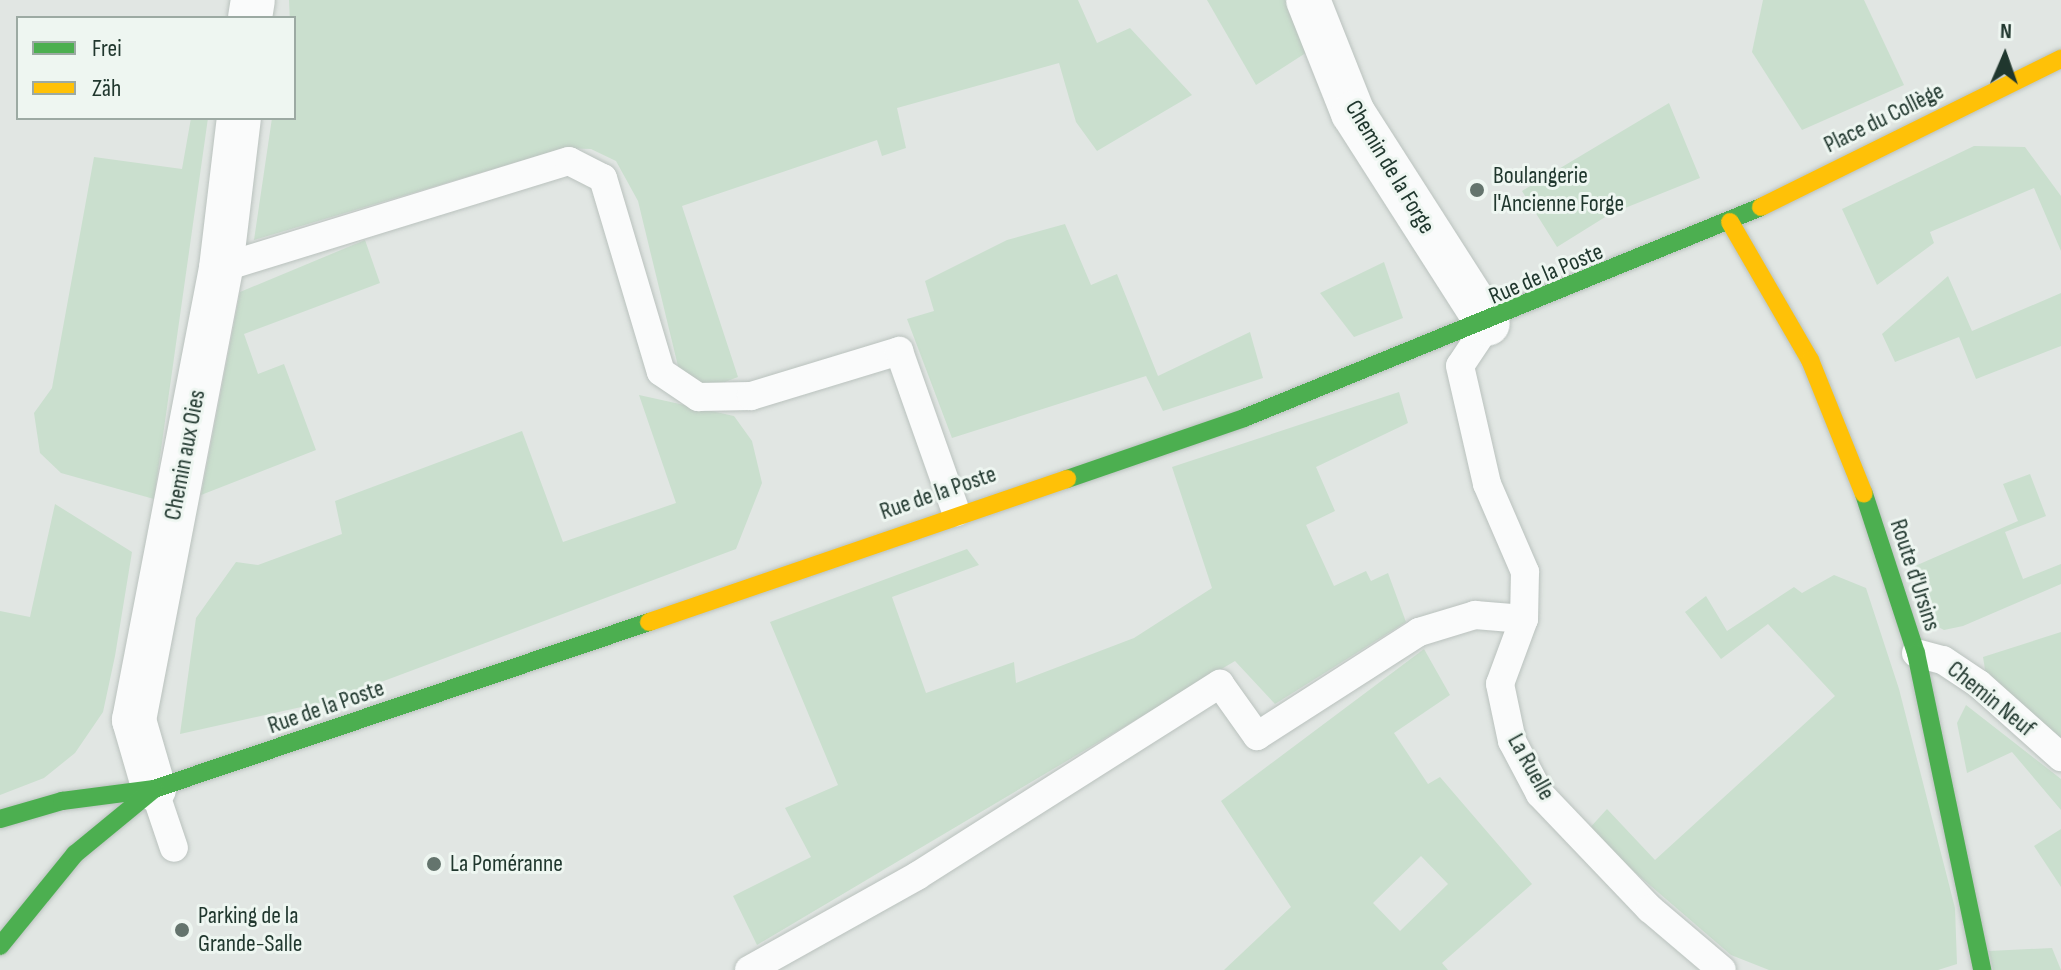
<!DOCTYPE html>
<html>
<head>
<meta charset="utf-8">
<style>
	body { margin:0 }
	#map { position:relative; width:2061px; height:970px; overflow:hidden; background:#e1e6e3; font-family:"Sofia Sans Condensed",sans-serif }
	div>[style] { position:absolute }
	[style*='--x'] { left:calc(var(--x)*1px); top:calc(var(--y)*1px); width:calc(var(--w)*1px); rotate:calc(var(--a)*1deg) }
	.green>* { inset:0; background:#cadfce }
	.roads { filter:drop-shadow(0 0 2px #bac2be) drop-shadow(0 0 2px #bac2be) }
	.lane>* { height:28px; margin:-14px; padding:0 14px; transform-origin:14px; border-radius:14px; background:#fafbfb }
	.street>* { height:44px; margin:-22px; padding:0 22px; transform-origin:22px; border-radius:22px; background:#fafbfb }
	.fast>* { height:18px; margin:-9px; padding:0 9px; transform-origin:9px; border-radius:9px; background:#4caf50 }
	.slow>* { height:18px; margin:-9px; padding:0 9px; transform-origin:9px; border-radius:9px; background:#ffc107 }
	.dots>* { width:22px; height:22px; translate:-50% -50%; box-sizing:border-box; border:4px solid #eef6f1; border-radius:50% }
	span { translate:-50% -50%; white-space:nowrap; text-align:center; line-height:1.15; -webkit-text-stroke:6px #eef6f1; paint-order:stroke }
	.street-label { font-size:24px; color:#20372e }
	.poi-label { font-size:24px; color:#20372e }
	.left { translate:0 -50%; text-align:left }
	.legend { position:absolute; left:16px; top:16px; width:280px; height:104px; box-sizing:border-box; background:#eef6f1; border:2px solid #9caaa3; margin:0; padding:10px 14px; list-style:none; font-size:24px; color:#20372e }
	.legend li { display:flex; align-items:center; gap:16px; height:40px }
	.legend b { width:40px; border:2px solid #9caaa3 }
	.north { position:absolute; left:1965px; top:16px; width:80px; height:80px; -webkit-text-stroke:6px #eef6f1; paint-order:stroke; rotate:2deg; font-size:22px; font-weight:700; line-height:32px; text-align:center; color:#20372e }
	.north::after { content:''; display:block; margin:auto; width:28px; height:36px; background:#20372e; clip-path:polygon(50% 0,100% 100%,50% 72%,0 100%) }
</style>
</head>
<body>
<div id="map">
	<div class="green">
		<div style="clip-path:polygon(289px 0,1078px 0,1097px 43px,1130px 28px,1192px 95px,1097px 151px,1076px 122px,1059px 63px,897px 108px,906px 148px,882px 156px,877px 140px,682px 206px,738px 377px,701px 391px,678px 366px,638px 201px,616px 161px,591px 149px,564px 148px,254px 240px,272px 118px,294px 118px)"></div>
		<div style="clip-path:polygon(1207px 0,1301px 0,1318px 45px,1256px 85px)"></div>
		<div style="clip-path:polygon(1763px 0,1864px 0,1904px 85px,1802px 130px,1752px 52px)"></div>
		<div style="clip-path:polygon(1669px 103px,1700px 178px,1610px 214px,1557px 247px,1522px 191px)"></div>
		<div style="clip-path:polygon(191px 118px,208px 118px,154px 499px,61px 473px,40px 453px,34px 413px,52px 388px,94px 157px,182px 169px)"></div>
		<div style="clip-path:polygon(1974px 146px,2025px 147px,2061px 196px,2061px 251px,2034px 188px,1930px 232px,1934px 243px,1877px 285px,1842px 209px)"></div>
		<div style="clip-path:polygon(1065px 224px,1091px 285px,1117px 274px,1158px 376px,1250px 332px,1263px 378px,1163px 411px,1146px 376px,952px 438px,907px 319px,934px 311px,925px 281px,1007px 240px)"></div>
		<div style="clip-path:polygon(365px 240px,380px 283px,244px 334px,258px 374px,284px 364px,316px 450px,201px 495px,240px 292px)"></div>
		<div style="clip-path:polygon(1384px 262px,1403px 318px,1354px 337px,1320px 293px)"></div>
		<div style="clip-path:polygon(1948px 276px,1972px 331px,2061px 293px,2061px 346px,1976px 379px,1959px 337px,1895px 362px,1882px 334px)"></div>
		<div style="clip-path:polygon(1399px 392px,1408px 423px,1316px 467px,1335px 511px,1306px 525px,1334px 586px,1366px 571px,1371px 581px,1388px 573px,1406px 622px,1275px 704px,1235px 661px,757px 945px,733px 896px,811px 857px,785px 808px,838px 785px,770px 622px,967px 549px,979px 565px,892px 597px,926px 693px,1014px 662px,1016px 683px,1134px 638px,1212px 588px,1172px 467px)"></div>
		<div style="clip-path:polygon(639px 395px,734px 416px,752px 441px,762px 483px,736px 549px,333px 700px,180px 734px,196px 618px,236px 562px,258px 565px,342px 534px,335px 501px,522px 431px,563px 542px,676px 503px)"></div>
		<div style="clip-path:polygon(2030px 474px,2046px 516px,2005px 532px,2023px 579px,2061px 564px,2061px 584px,1963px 626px,1944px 630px,1929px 622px,1915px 566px,2018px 521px,2003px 484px)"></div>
		<div style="clip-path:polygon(55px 504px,132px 552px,115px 656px,103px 712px,75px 753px,44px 778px,0 795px,0 611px,30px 617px)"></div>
		<div style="clip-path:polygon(1834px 575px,1866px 588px,1899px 689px,1955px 908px,1957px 964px,1938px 970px,1769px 970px,1731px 955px,1587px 831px,1607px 809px,1655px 860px,1835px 696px,1768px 624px,1721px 659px,1685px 612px,1706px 596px,1727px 631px,1794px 587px,1802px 593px)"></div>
		<div style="clip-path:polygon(2061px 632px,2061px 742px,1986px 676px,1983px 657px)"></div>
		<div style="clip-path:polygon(evenodd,1424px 649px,1450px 695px,1394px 733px,1428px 784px,1440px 777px,1532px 884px,1442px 963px,1448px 970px,1224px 970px,1291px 907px,1221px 801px,1424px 649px,1421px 856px,1448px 884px,1400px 931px,1373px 903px,1421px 856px)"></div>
		<div style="clip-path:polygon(1966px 705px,2061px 779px,2061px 810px,2012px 752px,1967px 773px,1957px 723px)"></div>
		<div style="clip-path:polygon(2061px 829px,2061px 887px,2034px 846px)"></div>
		<div style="clip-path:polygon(2052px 948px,2061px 970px,1993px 970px,1989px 951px)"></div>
	</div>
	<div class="roads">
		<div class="lane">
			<div style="--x:221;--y:268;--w:364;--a:-17.1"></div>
			<div style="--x:569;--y:161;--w:38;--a:27"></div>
			<div style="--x:603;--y:178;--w:202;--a:73.4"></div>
			<div style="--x:661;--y:372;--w:45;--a:34"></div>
			<div style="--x:698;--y:397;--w:53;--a:-1.1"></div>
			<div style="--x:751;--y:396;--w:155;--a:-16.9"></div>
			<div style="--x:899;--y:351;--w:171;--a:70.5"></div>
			<div style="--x:1488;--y:324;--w:50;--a:123.7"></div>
			<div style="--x:1460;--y:366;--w:121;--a:77.1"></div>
			<div style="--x:1487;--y:484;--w:96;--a:66.6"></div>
			<div style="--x:1525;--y:572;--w:47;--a:91.2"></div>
			<div style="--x:1524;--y:619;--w:69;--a:110.3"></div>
			<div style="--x:1500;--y:684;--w:58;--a:78.1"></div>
			<div style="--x:1512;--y:741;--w:60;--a:62.2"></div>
			<div style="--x:1540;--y:794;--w:159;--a:46.3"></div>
			<div style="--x:1650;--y:909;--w:94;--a:40.3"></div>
			<div style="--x:1916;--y:653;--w:28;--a:15"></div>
			<div style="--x:1943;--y:660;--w:43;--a:33.7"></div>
			<div style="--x:1979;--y:684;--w:110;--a:41.7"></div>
			<div style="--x:154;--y:789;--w:62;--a:71.3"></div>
			<div style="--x:749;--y:970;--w:193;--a:-29.2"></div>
			<div style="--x:917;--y:876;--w:359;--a:-32.4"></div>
			<div style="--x:1220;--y:684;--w:64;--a:54.6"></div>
			<div style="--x:1257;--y:736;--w:193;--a:-32.7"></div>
			<div style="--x:1419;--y:632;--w:59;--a:-16.9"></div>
			<div style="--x:1475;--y:615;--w:49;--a:4.7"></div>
		</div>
		<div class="street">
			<div style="--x:1308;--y:0;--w:122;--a:68.3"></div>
			<div style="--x:1353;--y:113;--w:250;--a:57.4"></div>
			<div style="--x:250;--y:18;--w:18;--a:-81"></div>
			<div style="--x:154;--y:789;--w:72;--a:-106.2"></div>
			<div style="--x:134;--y:720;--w:460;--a:-79.1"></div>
			<div style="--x:221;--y:268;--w:151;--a:-83.2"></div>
		</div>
		<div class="fast">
			<div style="--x:1067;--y:479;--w:187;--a:-19"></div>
			<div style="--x:1244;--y:418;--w:558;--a:-22.2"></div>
			<div style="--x:1864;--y:494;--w:167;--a:71.9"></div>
			<div style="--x:1916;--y:653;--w:324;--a:78.2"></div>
			<div style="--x:0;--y:819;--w:65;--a:-16.2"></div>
			<div style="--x:62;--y:801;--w:93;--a:-7.4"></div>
			<div style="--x:154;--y:789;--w:522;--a:-18.64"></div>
			<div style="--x:0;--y:946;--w:119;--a:-50.8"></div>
			<div style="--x:75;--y:854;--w:102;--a:-39.4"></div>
		</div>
		<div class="slow">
			<div style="--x:1761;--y:207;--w:335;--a:-26.3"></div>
			<div style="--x:1730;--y:222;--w:160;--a:59.9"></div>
			<div style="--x:1810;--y:360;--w:144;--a:68.1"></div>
			<div style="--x:649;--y:622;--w:442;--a:-18.9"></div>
		</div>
	</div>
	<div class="dots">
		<div style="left:1477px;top:190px;background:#64746d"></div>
		<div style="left:434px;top:864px;background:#64746d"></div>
		<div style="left:182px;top:930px;background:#64746d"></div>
	</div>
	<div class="street-label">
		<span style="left:1884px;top:118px;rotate:-26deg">Place du Collège</span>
		<span style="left:1390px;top:167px;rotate:59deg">Chemin de la Forge</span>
		<span style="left:1546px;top:274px;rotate:-23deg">Rue de la Poste</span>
		<span style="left:185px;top:455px;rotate:-79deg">Chemin aux Oies</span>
		<span style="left:938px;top:493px;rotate:-19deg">Rue de la Poste</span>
		<span style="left:1915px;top:575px;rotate:72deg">Route d'Ursins</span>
		<span style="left:1991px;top:699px;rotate:39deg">Chemin Neuf</span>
		<span style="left:326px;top:707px;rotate:-19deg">Rue de la Poste</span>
		<span style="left:1531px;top:767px;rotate:61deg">La Ruelle</span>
	</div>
	<div class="poi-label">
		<span class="left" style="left:1493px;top:190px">Boulangerie<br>l'Ancienne Forge</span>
		<span class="left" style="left:450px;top:864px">La Poméranne</span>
		<span class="left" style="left:198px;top:930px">Parking de la<br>Grande-Salle</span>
	</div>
	<ul class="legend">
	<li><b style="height:10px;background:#4caf50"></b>Frei</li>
	<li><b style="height:10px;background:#ffc107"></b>Zäh</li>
	</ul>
	<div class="north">N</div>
</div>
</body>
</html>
